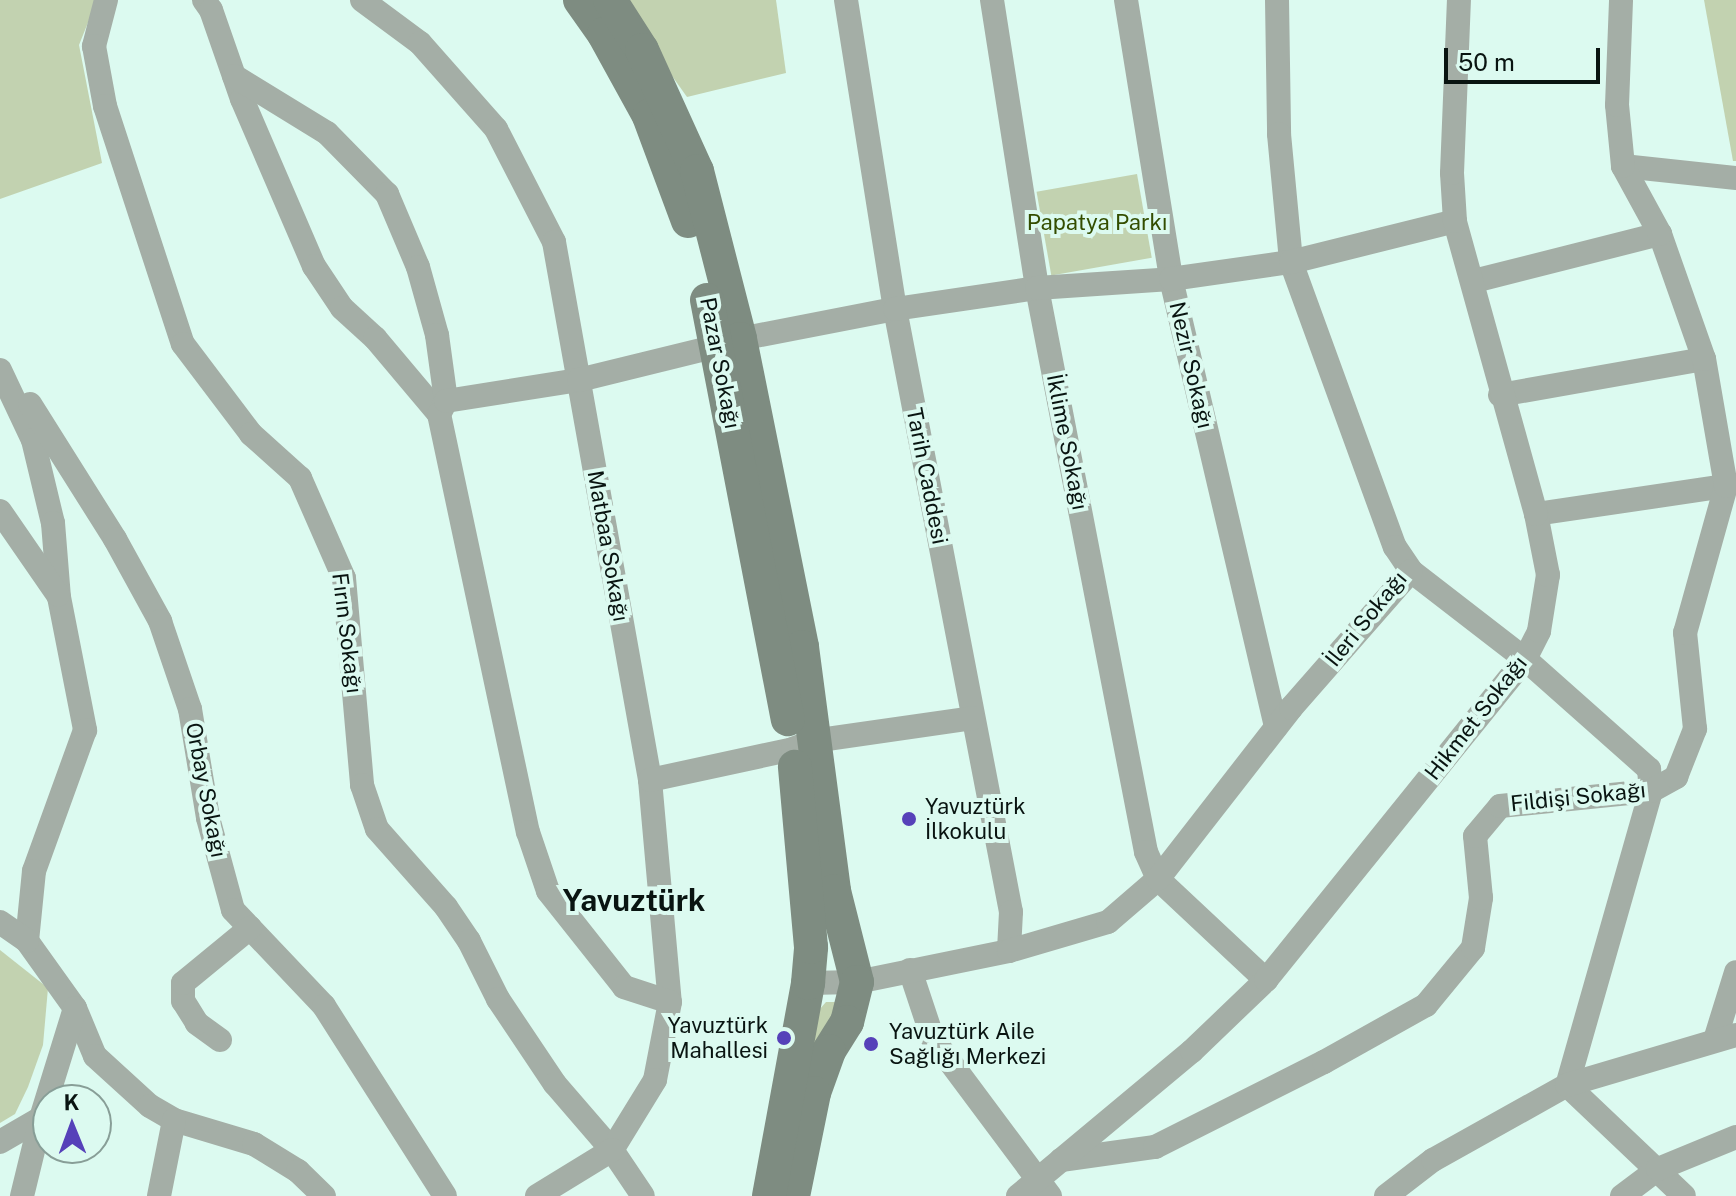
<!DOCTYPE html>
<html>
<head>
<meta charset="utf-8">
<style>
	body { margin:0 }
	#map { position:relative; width:1736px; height:1196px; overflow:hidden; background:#dcfaf0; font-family:"Public Sans",sans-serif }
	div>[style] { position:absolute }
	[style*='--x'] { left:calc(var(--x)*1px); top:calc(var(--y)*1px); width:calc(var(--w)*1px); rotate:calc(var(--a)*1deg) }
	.green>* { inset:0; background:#c2d2b0; transform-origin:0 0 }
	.minor>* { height:24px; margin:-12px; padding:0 12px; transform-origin:12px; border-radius:12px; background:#a4aea6 }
	.secondary>* { height:34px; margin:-17px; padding:0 17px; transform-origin:17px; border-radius:17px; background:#7e8c81 }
	.dots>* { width:22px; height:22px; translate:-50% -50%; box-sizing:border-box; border:4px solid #dcfaf0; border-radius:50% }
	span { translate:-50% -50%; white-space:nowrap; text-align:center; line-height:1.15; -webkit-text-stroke:8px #dcfaf0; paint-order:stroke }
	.park-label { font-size:22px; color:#334d00 }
	.street-label { font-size:22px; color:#091411 }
	.poi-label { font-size:22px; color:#091411 }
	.left { translate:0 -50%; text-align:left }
	.right { translate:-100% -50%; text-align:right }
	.district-label { font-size:30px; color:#091411; font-weight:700 }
	.north { position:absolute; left:32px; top:1084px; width:80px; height:80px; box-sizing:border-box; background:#dcfaf0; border:2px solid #889e97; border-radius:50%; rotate:359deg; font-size:22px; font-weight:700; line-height:32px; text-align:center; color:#091411 }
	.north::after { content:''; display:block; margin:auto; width:28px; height:36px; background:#5641b9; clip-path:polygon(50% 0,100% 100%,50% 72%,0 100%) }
	.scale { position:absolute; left:1444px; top:48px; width:156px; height:36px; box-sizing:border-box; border:4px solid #091411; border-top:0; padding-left:10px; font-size:24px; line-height:28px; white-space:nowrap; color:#091411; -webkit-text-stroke:6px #dcfaf0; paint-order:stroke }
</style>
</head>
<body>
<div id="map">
	<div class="green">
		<div style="clip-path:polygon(0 0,97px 0,79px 45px,102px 163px,0 199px)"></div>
		<div style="clip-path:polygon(618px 0,776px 0,786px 73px,687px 97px)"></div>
		<div style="clip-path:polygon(1704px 0,1736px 0,1736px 161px,1733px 161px)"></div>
		<div style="left:1137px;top:174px;width:85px;height:102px;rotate:80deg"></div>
		<div style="clip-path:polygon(0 950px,48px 988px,43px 1045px,28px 1087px,15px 1114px,0 1123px)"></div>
		<div style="clip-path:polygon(826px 1002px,836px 1002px,819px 1053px,805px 1047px,819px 1010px)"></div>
	</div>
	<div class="minor">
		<div style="--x:106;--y:0;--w:48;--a:104.6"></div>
		<div style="--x:94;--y:46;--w:61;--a:79.6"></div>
		<div style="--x:105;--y:106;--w:250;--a:71.9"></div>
		<div style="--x:183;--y:344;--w:113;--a:52.9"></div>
		<div style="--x:251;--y:434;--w:66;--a:41.9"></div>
		<div style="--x:300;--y:478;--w:109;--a:66.3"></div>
		<div style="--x:344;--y:578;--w:208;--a:85"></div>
		<div style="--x:362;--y:785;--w:46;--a:71.2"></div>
		<div style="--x:377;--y:829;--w:104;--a:48.5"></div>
		<div style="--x:446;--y:907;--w:41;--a:55.9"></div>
		<div style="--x:469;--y:941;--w:65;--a:63.4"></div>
		<div style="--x:498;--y:999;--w:102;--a:56.2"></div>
		<div style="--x:555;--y:1084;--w:87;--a:49.2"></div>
		<div style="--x:612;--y:1150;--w:55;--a:56"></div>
		<div style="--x:204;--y:0;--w:12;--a:55"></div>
		<div style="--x:211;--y:10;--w:94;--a:70.8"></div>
		<div style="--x:242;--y:99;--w:182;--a:66.7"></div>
		<div style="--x:314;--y:266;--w:50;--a:56.3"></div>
		<div style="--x:342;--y:308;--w:45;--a:42.3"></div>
		<div style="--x:375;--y:338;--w:99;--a:49.9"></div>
		<div style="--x:362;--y:0;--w:72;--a:36.6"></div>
		<div style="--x:420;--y:43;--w:115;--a:48.5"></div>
		<div style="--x:496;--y:129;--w:127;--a:62.8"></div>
		<div style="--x:554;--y:242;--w:546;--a:79.88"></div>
		<div style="--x:650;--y:780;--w:223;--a:84.9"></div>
		<div style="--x:670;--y:1002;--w:79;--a:100.9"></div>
		<div style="--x:655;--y:1080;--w:82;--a:121.6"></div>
		<div style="--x:612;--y:1150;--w:88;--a:148.5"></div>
		<div style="--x:846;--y:0;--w:313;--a:81"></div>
		<div style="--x:895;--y:309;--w:614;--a:79.11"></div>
		<div style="--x:1011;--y:912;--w:39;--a:93"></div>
		<div style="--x:992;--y:0;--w:291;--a:81.1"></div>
		<div style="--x:1037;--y:288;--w:574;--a:79.06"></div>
		<div style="--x:1146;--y:852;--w:30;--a:66"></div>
		<div style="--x:1158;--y:879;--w:148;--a:43.1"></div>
		<div style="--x:1126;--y:0;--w:283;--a:80.8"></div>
		<div style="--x:1171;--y:279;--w:460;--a:76.8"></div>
		<div style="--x:1277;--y:0;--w:134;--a:89.1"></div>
		<div style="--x:1279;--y:134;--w:129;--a:84.6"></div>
		<div style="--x:1291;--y:262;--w:303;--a:70"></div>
		<div style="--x:1395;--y:547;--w:29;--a:56"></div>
		<div style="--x:1411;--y:571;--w:144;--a:37.7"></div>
		<div style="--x:1525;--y:659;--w:166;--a:41.6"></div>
		<div style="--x:1649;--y:769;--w:22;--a:85"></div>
		<div style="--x:1651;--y:791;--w:306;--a:105.9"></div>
		<div style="--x:1567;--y:1085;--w:161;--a:43.5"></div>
		<div style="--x:234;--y:76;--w:109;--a:31.5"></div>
		<div style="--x:327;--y:133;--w:86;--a:45.5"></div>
		<div style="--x:387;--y:194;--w:79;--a:67"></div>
		<div style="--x:418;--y:267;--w:71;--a:74.4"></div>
		<div style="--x:437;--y:335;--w:67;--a:82.2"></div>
		<div style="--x:446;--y:401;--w:15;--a:118"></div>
		<div style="--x:439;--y:414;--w:427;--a:78"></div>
		<div style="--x:528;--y:832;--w:62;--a:71.3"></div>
		<div style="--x:548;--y:891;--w:122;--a:51.6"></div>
		<div style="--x:624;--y:987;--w:48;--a:18.1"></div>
		<div style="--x:1623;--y:166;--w:114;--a:6.1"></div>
		<div style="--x:1474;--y:281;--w:192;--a:-14.2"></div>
		<div style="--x:740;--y:339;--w:158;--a:-11"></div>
		<div style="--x:895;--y:309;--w:144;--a:-8.4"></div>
		<div style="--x:1037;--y:288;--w:134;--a:-3.8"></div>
		<div style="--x:1171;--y:279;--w:121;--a:-8.1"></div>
		<div style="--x:1291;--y:262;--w:169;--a:-14"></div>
		<div style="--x:0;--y:370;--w:77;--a:64.8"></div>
		<div style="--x:33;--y:440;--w:85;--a:76.5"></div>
		<div style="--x:53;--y:523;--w:74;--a:85.4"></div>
		<div style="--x:59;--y:597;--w:136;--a:78.9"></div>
		<div style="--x:85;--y:730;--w:150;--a:109.9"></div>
		<div style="--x:34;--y:871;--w:70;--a:95.7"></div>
		<div style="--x:27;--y:941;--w:82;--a:54.4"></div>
		<div style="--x:75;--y:1008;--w:52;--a:67.4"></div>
		<div style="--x:95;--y:1056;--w:74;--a:42.3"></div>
		<div style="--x:150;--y:1106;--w:28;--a:30"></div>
		<div style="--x:174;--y:1120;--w:84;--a:16.7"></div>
		<div style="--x:254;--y:1144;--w:52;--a:31.5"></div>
		<div style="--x:298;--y:1171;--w:36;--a:44"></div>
		<div style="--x:1500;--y:395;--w:207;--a:-10"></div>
		<div style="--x:446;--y:401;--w:135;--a:-9"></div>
		<div style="--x:579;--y:380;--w:142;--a:-13.8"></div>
		<div style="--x:30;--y:404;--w:160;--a:57.8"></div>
		<div style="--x:115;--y:539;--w:94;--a:61.2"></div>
		<div style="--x:160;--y:621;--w:93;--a:71.2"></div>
		<div style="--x:190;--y:709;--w:110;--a:80.6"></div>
		<div style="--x:208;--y:818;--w:95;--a:74.8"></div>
		<div style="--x:233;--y:910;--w:132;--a:46.5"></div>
		<div style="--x:324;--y:1006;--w:225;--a:57.5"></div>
		<div style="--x:0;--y:511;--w:102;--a:55.4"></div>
		<div style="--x:1536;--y:514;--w:192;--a:-8.4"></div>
		<div style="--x:650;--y:780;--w:146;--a:-12.2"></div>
		<div style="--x:793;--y:749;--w:22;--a:-22"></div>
		<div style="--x:813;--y:741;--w:161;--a:-8.2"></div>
		<div style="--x:0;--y:922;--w:33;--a:35"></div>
		<div style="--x:910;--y:970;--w:73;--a:71.6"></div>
		<div style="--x:933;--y:1039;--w:196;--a:53.3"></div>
		<div style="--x:808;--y:983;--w:49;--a:-1.2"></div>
		<div style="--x:857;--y:982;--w:155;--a:-11.5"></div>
		<div style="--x:1009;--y:951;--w:103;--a:-16.3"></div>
		<div style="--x:1108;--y:922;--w:66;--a:-40.7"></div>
		<div style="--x:1158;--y:879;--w:217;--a:-52.1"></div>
		<div style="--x:1291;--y:708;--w:182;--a:-48.8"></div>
		<div style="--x:220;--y:1040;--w:29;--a:-144"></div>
		<div style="--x:197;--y:1023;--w:26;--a:-122"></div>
		<div style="--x:183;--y:1001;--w:18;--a:-90"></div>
		<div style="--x:183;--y:983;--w:87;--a:-39.4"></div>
		<div style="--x:1715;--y:1040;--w:71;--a:-72.8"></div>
		<div style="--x:0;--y:1142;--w:48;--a:-30.3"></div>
		<div style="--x:41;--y:1118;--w:115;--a:-72.8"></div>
		<div style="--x:1061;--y:1160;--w:95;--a:-7.9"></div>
		<div style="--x:1155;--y:1147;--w:189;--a:-26.7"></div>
		<div style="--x:1324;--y:1062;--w:117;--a:-29.2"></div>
		<div style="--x:1426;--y:1005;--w:74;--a:-50.5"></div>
		<div style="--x:1473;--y:948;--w:51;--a:-80.9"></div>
		<div style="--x:1481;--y:898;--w:62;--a:-95.5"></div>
		<div style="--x:1475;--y:836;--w:39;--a:-50"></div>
		<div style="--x:1500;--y:806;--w:152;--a:-5.7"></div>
		<div style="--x:1651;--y:791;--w:29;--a:-29"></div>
		<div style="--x:1676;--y:777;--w:52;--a:-68.4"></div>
		<div style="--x:1695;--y:729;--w:97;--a:-95.9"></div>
		<div style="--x:1685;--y:633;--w:153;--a:-74.4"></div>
		<div style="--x:1726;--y:486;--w:129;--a:-99.8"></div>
		<div style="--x:1704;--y:359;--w:133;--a:-109.4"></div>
		<div style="--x:1660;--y:234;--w:77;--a:-118.6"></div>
		<div style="--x:1623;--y:166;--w:61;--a:-95.6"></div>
		<div style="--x:1617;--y:105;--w:105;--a:-87.8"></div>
		<div style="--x:22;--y:1196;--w:80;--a:-76.3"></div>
		<div style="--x:159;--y:1196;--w:77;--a:-78.8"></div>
		<div style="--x:1018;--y:1196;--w:226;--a:-39.8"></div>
		<div style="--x:1192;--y:1051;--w:103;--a:-43.8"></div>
		<div style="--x:1266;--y:980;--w:412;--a:-51.1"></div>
		<div style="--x:1525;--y:659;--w:31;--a:-63"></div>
		<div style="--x:1539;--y:631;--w:57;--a:-80.9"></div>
		<div style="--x:1548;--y:575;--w:62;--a:-101.1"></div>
		<div style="--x:1536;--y:514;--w:304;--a:-105.5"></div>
		<div style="--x:1455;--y:221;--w:48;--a:-93.6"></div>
		<div style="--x:1452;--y:173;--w:173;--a:-87.7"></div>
		<div style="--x:1386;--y:1196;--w:59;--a:-37.5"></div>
		<div style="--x:1433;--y:1160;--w:154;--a:-29.2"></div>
		<div style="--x:1567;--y:1085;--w:176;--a:-16.5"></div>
		<div style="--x:1622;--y:1196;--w:45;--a:-36.9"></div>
		<div style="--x:1658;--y:1169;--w:84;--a:-22.3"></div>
	</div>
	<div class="secondary">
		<div style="--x:580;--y:0;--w:42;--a:54.8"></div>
		<div style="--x:604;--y:34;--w:94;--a:61.2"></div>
		<div style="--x:649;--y:116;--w:112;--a:69.6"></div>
		<div style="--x:610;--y:0;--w:59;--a:57.4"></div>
		<div style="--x:642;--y:50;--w:133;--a:65.6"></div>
		<div style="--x:697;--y:171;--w:173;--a:75.6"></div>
		<div style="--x:740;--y:339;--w:314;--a:78.6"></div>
		<div style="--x:802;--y:647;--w:246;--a:82.5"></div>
		<div style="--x:834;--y:891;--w:94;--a:75.8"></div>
		<div style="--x:857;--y:982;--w:41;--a:104"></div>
		<div style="--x:847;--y:1022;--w:34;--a:122"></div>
		<div style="--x:829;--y:1051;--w:45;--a:109.7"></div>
		<div style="--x:814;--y:1093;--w:105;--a:101.5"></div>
		<div style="--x:707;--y:300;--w:427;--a:79.1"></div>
		<div style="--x:769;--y:1196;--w:217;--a:-79.6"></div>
		<div style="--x:808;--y:983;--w:36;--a:-85"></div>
		<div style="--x:811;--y:947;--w:181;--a:-95.1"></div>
	</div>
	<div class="dots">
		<div style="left:909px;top:819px;background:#5641b9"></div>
		<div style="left:784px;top:1038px;background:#5641b9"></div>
		<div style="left:871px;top:1044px;background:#5641b9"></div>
	</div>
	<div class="park-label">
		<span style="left:1097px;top:223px">Papatya Parkı</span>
	</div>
	<div class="street-label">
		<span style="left:720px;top:363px;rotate:79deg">Pazar Sokağı</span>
		<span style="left:1191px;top:365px;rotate:77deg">Nezir Sokağı</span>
		<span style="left:1067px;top:442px;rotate:79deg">İklime Sokağı</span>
		<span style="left:927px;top:476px;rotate:79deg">Tarih Caddesi</span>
		<span style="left:608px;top:546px;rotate:80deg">Matbaa Sokağı</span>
		<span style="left:1366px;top:619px;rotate:-51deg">İleri Sokağı</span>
		<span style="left:347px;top:633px;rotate:83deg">Fırın Sokağı</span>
		<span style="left:1476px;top:718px;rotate:-52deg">Hikmet Sokağı</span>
		<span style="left:206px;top:790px;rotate:79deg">Orbay Sokağı</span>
		<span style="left:1578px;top:797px;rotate:-6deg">Fildişi Sokağı</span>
	</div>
	<div class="poi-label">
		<span class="left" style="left:925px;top:819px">Yavuztürk<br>İlkokulu</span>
		<span class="right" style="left:768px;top:1038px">Yavuztürk<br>Mahallesi</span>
		<span class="left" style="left:889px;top:1044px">Yavuztürk Aile<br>Sağlığı Merkezi</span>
	</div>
	<div class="district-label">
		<span style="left:634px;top:900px">Yavuztürk</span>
	</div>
	<div class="north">K</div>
	<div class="scale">50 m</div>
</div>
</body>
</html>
